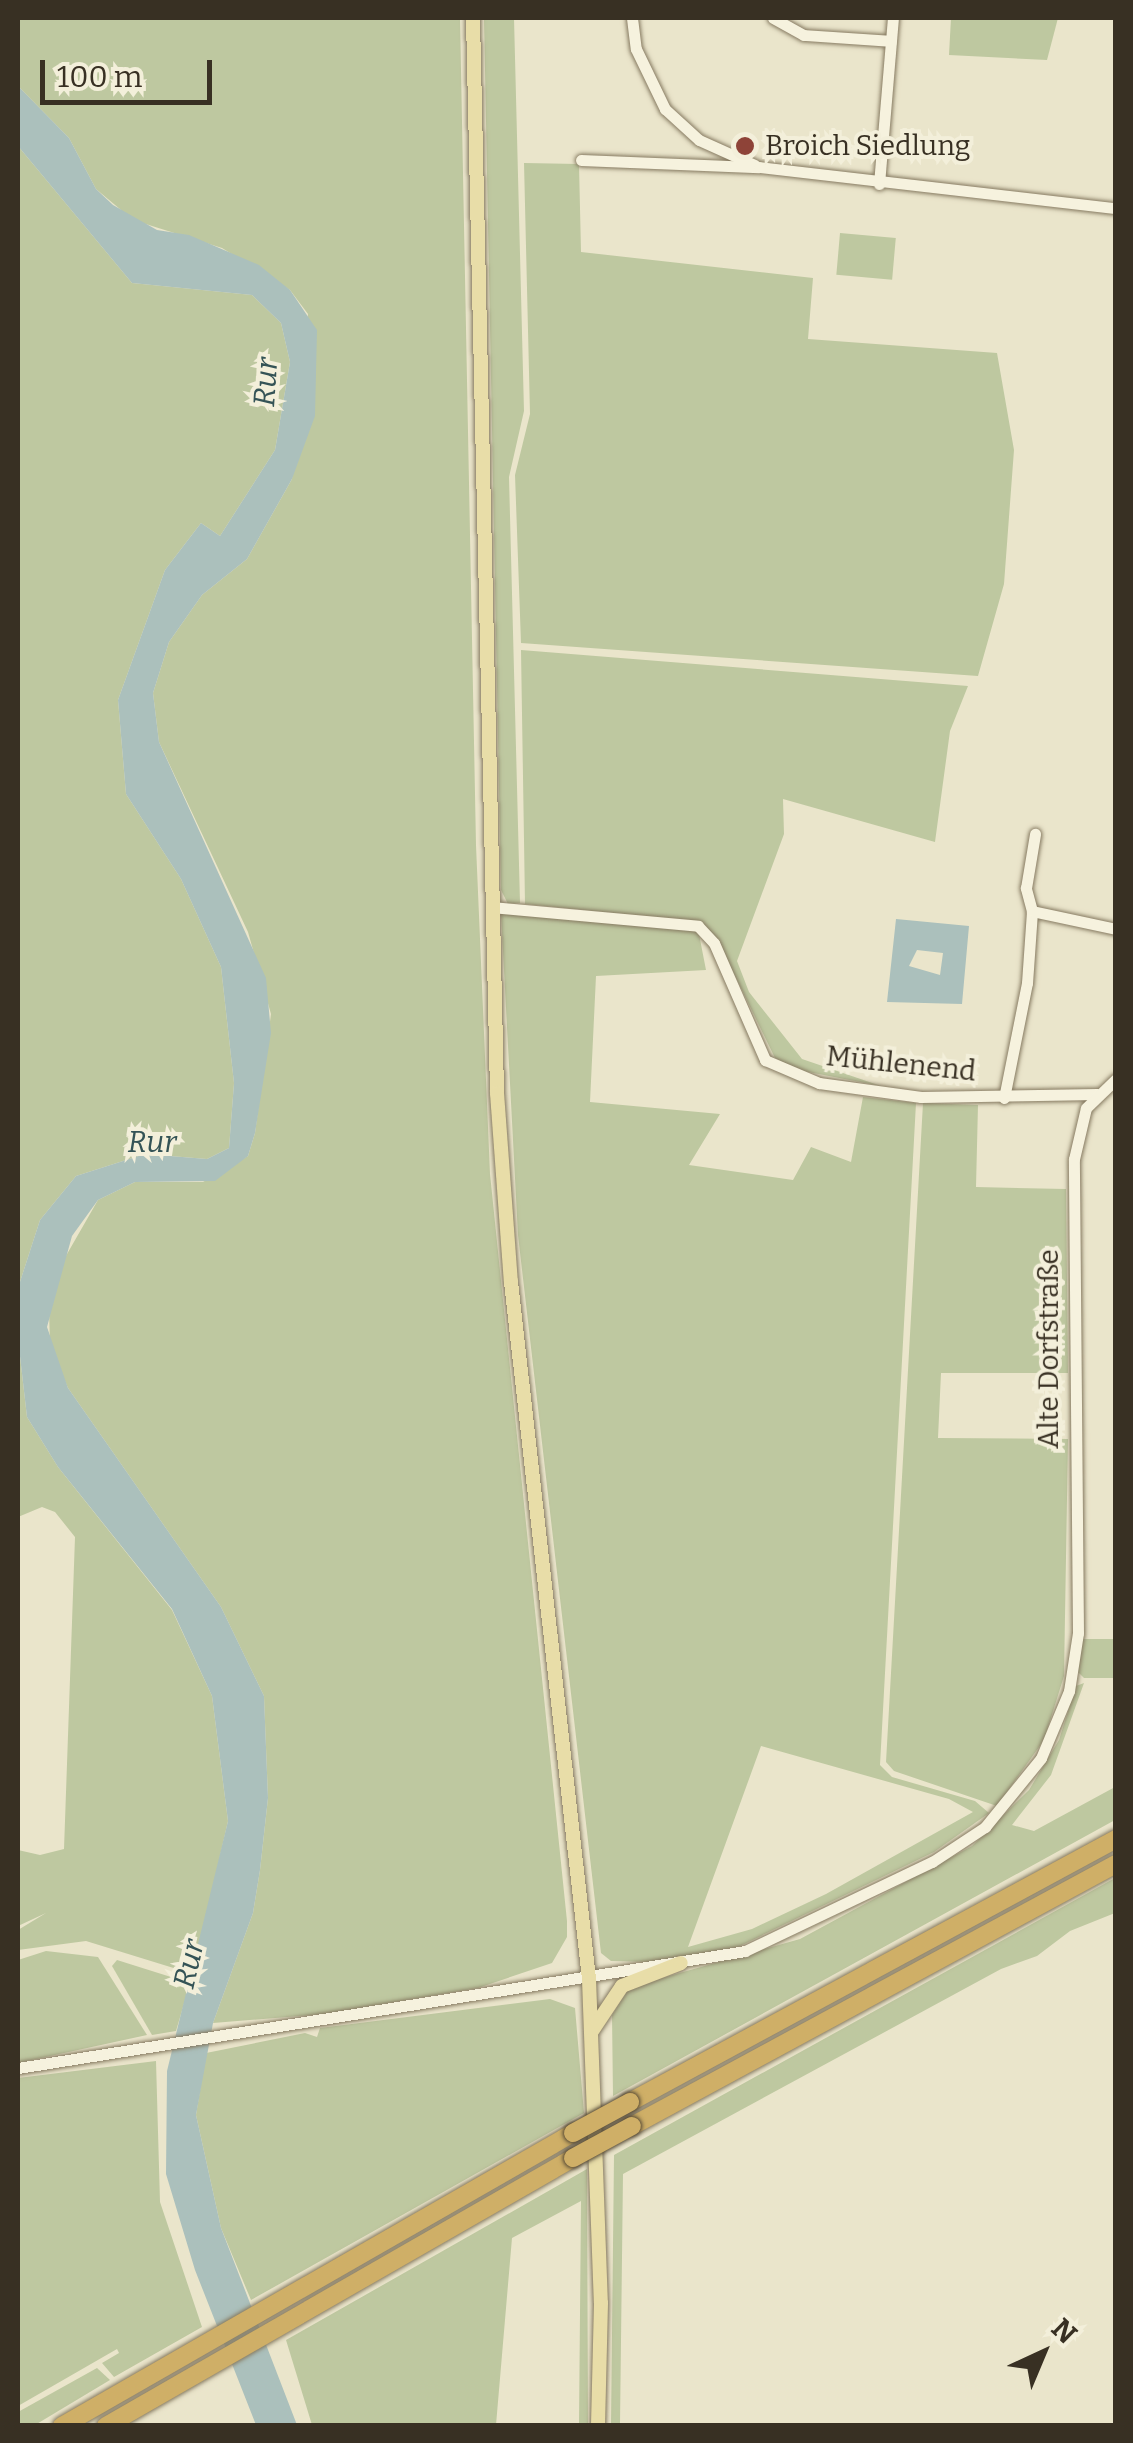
<!DOCTYPE html>
<html>
<head>
<meta charset="utf-8">
<style>
	body { margin:0 }
	#map { position:relative; width:1133px; height:2443px; overflow:hidden; background:#eae5cb; font-family:Bitter,serif }
	div>[style] { position:absolute }
	[style*='--x'] { left:calc(var(--x)*1px); top:calc(var(--y)*1px); width:calc(var(--w)*1px); rotate:calc(var(--a)*1deg) }
	.green>* { inset:0; background:#bec8a0; transform-origin:0 0 }
	.water>* { inset:0; background:#abc0bc }
	.roads { filter:drop-shadow(0 0 2px #867a61) drop-shadow(0 0 2px #867a61) }
	.minor>* { height:11px; margin:-5.5px; padding:0 5.5px; transform-origin:5.5px; border-radius:5.5px; background:#f6f2de }
	.major>* { height:14px; margin:-7px; padding:0 7px; transform-origin:7px; border-radius:7px; background:#e8dda8 }
	.highway>* { height:18px; margin:-9px; padding:0 9px; transform-origin:9px; border-radius:9px; background:#cfaf67 }
	.bridges { filter:drop-shadow(0 0 2px #544834) drop-shadow(0 0 2px #544834) }
	.highway-bridge>* { height:18px; margin:-9px; padding:0 9px; transform-origin:9px; border-radius:9px; background:#cfaf67 }
	.dots>* { width:28px; height:28px; translate:-50% -50%; box-sizing:border-box; border:5px solid #f3efda; border-radius:50% }
	span { translate:-50% -50%; white-space:nowrap; text-align:center; line-height:1.15; -webkit-text-stroke:8px #f3efda; paint-order:stroke }
	.poi-label { font-size:28px; color:#383023 }
	.left { translate:0 -50%; text-align:left }
	.street-label { font-size:28px; color:#383023 }
	.water-label { font-size:30px; color:#345356; font-style:italic }
	.frame { position:absolute; inset:0; border:20px solid #383023; pointer-events:none }
	.north { position:absolute; left:993px; top:2303px; width:100px; height:100px; -webkit-text-stroke:8px #f3efda; paint-order:stroke; rotate:44deg; font-size:28px; font-weight:700; line-height:40px; text-align:center; color:#383023 }
	.north::after { content:''; display:block; margin:auto; width:35px; height:45px; background:#383023; clip-path:polygon(50% 0,100% 100%,50% 72%,0 100%) }
	.scale { position:absolute; left:40px; top:60px; width:172px; height:45px; box-sizing:border-box; border:5px solid #383023; border-top:0; padding-left:12px; font-size:30px; line-height:35px; white-space:nowrap; color:#383023; -webkit-text-stroke:8px #f3efda; paint-order:stroke }
</style>
</head>
<body>
<div id="map">
	<div class="green">
		<div style="clip-path:polygon(18px 18px,460px 18px,476px 845px,490px 1174px,567px 1921px,567px 1937px,552px 1963px,478px 1988px,324px 2014px,213px 2023px,253px 1913px,260px 1870px,268px 1798px,264px 1696px,221px 1607px,68px 1388px,50px 1346px,49px 1308px,63px 1261px,98px 1200px,135px 1182px,203px 1182px,248px 1156px,255px 1133px,271px 1014px,248px 932px,159px 742px,153px 693px,169px 642px,202px 595px,247px 559px,292px 479px,308px 314px,290px 290px,222px 248px,133px 220px,96px 189px,69px 138px,18px 86px)"></div>
		<div style="clip-path:polygon(484px 18px,514px 18px,524px 411px,509px 477px,520px 903px,508px 904px,501px 890px)"></div>
		<div style="clip-path:polygon(951px 18px,1058px 18px,1047px 60px,949px 55px)"></div>
		<div style="clip-path:polygon(18px 146px,132px 283px,252px 295px,281px 323px,290px 362px,275px 450px,220px 536px,201px 523px,165px 570px,118px 700px,126px 794px,181px 879px,221px 967px,234px 1083px,229px 1148px,207px 1159px,145px 1154px,76px 1176px,40px 1220px,18px 1288px)"></div>
		<div style="clip-path:polygon(524px 163px,579px 164px,581px 252px,813px 278px,808px 339px,997px 353px,1014px 450px,1004px 584px,978px 676px,521px 643px,515px 475px,530px 414px)"></div>
		<div style="left:840px;top:233px;width:56px;height:42px;rotate:5deg"></div>
		<div style="clip-path:polygon(521px 650px,968px 686px,950px 731px,935px 842px,783px 799px,784px 834px,737px 961px,749px 992px,802px 1059px,881px 1086px,798px 1070px,775px 1058px,718px 941px,701px 922px,525px 904px)"></div>
		<div style="clip-path:polygon(evenodd,501px 913px,698px 929px,706px 970px,596px 976px,590px 1102px,720px 1114px,689px 1165px,793px 1180px,811px 1147px,851px 1162px,863px 1097px,916px 1103px,880px 1765px,892px 1777px,975px 1801px,989px 1813px,934px 1852px,738px 1947px,653px 1962px,611px 1961px,601px 1953px,518px 1235px,501px 913px,761px 1746px,949px 1799px,973px 1812px,826px 1894px,752px 1929px,688px 1947px,761px 1746px)"></div>
		<div style="clip-path:polygon(923px 1103px,978px 1105px,976px 1187px,1066px 1189px,1068px 1373px,941px 1373px,938px 1438px,1068px 1439px,1064px 1676px,1044px 1740px,997px 1806px,894px 1771px,886px 1762px)"></div>
		<div style="clip-path:polygon(18px 1339px,27px 1417px,58px 1467px,172px 1610px,212px 1696px,228px 1821px,193px 1974px,86px 1941px,18px 1950px,18px 1930px,46px 1913px,18px 1926px,18px 1850px,40px 1855px,64px 1849px,75px 1537px,55px 1512px,42px 1507px,18px 1517px)"></div>
		<div style="clip-path:polygon(1082px 1639px,1115px 1639px,1115px 1678px,1084px 1678px,1077px 1671px)"></div>
		<div style="clip-path:polygon(1084px 1683px,1051px 1775px,1012px 1825px,1034px 1831px,1115px 1787px,1115px 1820px,613px 2096px,612px 2015px,630px 1987px,800px 1939px,972px 1846px,1029px 1790px,1059px 1740px,1076px 1686px)"></div>
		<div style="clip-path:polygon(1115px 1878px,1115px 1913px,1070px 1931px,1037px 1956px,1001px 1969px,623px 2174px,620px 2425px,611px 2425px,614px 2155px)"></div>
		<div style="clip-path:polygon(46px 1951px,98px 1957px,147px 2035px,18px 2063px,18px 1960px)"></div>
		<div style="clip-path:polygon(117px 1960px,190px 1983px,176px 2031px,152px 2035px,112px 1966px)"></div>
		<div style="clip-path:polygon(550px 1999px,575px 2008px,584px 2113px,251px 2300px,221px 2228px,196px 2115px,206px 2053px,305px 2033px,317px 2037px,320px 2028px)"></div>
		<div style="clip-path:polygon(156px 2061px,160px 2202px,202px 2327px,114px 2377px,102px 2363px,119px 2353px,117px 2349px,18px 2406px,18px 2078px)"></div>
		<div style="clip-path:polygon(587px 2169px,588px 2425px,579px 2425px,581px 2201px,512px 2238px,496px 2425px,312px 2425px,286px 2340px)"></div>
		<div style="clip-path:polygon(97px 2368px,110px 2380px,35px 2425px,18px 2425px,18px 2412px)"></div>
	</div>
	<div class="water">
		<div style="clip-path:polygon(18px 86px,69px 138px,96px 189px,113px 205px,157px 230px,189px 235px,259px 265px,290px 290px,317px 330px,315px 416px,292px 479px,247px 559px,202px 595px,169px 642px,153px 693px,159px 742px,266px 978px,271px 1033px,255px 1133px,248px 1156px,215px 1181px,135px 1182px,98px 1200px,72px 1236px,47px 1327px,68px 1388px,221px 1607px,264px 1696px,268px 1798px,260px 1870px,253px 1913px,213px 2023px,196px 2115px,221px 2228px,297px 2425px,256px 2425px,195px 2270px,166px 2174px,167px 2071px,228px 1821px,212px 1696px,172px 1609px,58px 1467px,27px 1417px,18px 1339px,18px 1288px,40px 1220px,76px 1176px,145px 1154px,207px 1159px,229px 1148px,234px 1083px,221px 967px,181px 879px,126px 794px,118px 700px,165px 570px,201px 523px,220px 536px,275px 450px,290px 362px,281px 323px,252px 295px,132px 283px,18px 146px)"></div>
		<div style="clip-path:polygon(evenodd,896px 919px,969px 926px,962px 1004px,887px 1002px,896px 919px,917px 950px,943px 953px,940px 975px,909px 966px,917px 950px)"></div>
	</div>
	<div class="roads">
		<div class="minor">
			<div style="--x:632;--y:18;--w:31;--a:83"></div>
			<div style="--x:636;--y:49;--w:67;--a:64.2"></div>
			<div style="--x:665;--y:109;--w:46;--a:42.4"></div>
			<div style="--x:699;--y:140;--w:61;--a:24.1"></div>
			<div style="--x:773;--y:18;--w:35;--a:29"></div>
			<div style="--x:804;--y:35;--w:87;--a:3.9"></div>
			<div style="--x:581;--y:160;--w:178;--a:2.3"></div>
			<div style="--x:759;--y:167;--w:359;--a:6.6"></div>
			<div style="--x:879;--y:184;--w:167;--a:-85.2"></div>
			<div style="--x:491;--y:907;--w:208;--a:5.2"></div>
			<div style="--x:698;--y:926;--w:23;--a:47"></div>
			<div style="--x:714;--y:943;--w:128;--a:66.4"></div>
			<div style="--x:765;--y:1060;--w:59;--a:23.1"></div>
			<div style="--x:819;--y:1083;--w:103;--a:7.8"></div>
			<div style="--x:921;--y:1097;--w:176;--a:-1"></div>
			<div style="--x:1032;--y:911;--w:24;--a:-105"></div>
			<div style="--x:1026;--y:888;--w:55;--a:-80.5"></div>
			<div style="--x:1004;--y:1098;--w:117;--a:-78.7"></div>
			<div style="--x:1027;--y:983;--w:72;--a:-86"></div>
			<div style="--x:1032;--y:911;--w:86;--a:12.1"></div>
			<div style="--x:18;--y:2068;--w:736;--a:-9.14"></div>
			<div style="--x:745;--y:1951;--w:207;--a:-25.5"></div>
			<div style="--x:932;--y:1862;--w:64;--a:-33.4"></div>
			<div style="--x:985;--y:1827;--w:89;--a:-50.9"></div>
			<div style="--x:1041;--y:1758;--w:73;--a:-67.3"></div>
			<div style="--x:1069;--y:1691;--w:59;--a:-81.2"></div>
			<div style="--x:1078;--y:1633;--w:474;--a:-90.5"></div>
			<div style="--x:1074;--y:1159;--w:52;--a:-76.8"></div>
			<div style="--x:1086;--y:1108;--w:42;--a:-44"></div>
		</div>
		<div class="major">
			<div style="--x:473;--y:18;--w:1075;--a:88.72"></div>
			<div style="--x:497;--y:1093;--w:190;--a:85.8"></div>
			<div style="--x:511;--y:1282;--w:701;--a:83.61"></div>
			<div style="--x:589;--y:1979;--w:324;--a:87.9"></div>
			<div style="--x:601;--y:2303;--w:123;--a:91.4"></div>
			<div style="--x:592;--y:2031;--w:54;--a:-56.3"></div>
			<div style="--x:622;--y:1986;--w:63;--a:-21.3"></div>
		</div>
		<div class="highway">
			<div style="--x:630;--y:2102;--w:553;--a:-28.42"></div>
			<div style="--x:632;--y:2126;--w:550;--a:-28.43"></div>
			<div style="--x:62;--y:2426;--w:589;--a:-29.83"></div>
			<div style="--x:106;--y:2426;--w:538;--a:-29.85"></div>
		</div>
	</div>
	<div class="bridges">
		<div class="highway-bridge">
			<div style="--x:573;--y:2133;--w:65;--a:-28.5"></div>
			<div style="--x:573;--y:2158;--w:67;--a:-28.5"></div>
		</div>
	</div>
	<div class="dots">
		<div style="left:745px;top:146px;background:#8e4338"></div>
	</div>
	<div class="poi-label">
		<span class="left" style="left:765px;top:146px">Broich Siedlung</span>
	</div>
	<div class="street-label">
		<span style="left:901px;top:1064px;rotate:6deg">Mühlenend</span>
		<span style="left:1049px;top:1349px;rotate:-90deg">Alte Dorfstraße</span>
	</div>
	<div class="water-label">
		<span style="left:266px;top:382px;rotate:-86deg">Rur</span>
		<span style="left:152px;top:1142px">Rur</span>
		<span style="left:189px;top:1964px;rotate:-77deg">Rur</span>
	</div>
	<div class="frame"></div>
	<div class="north">N</div>
	<div class="scale">100 m</div>
</div>
</body>
</html>
